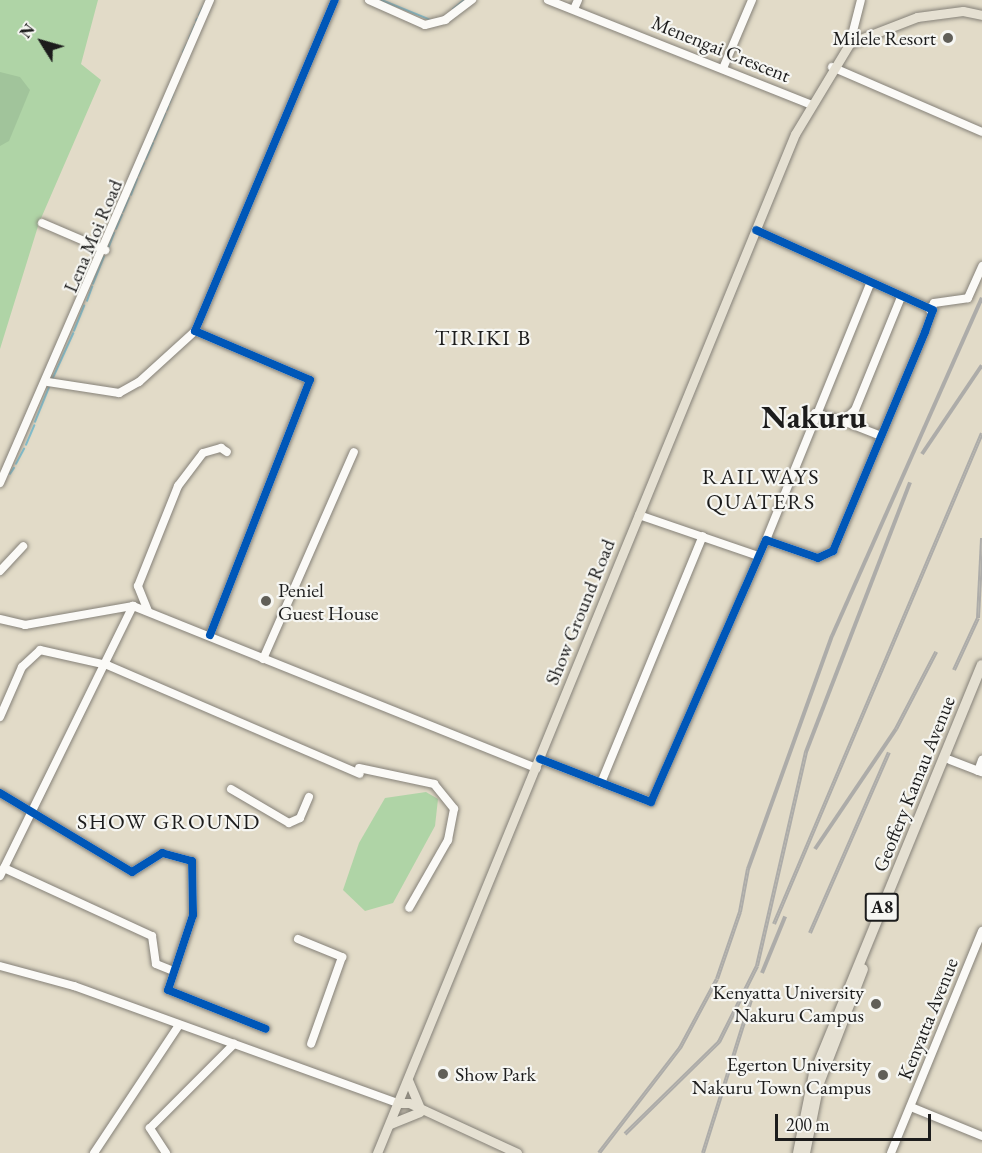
<!DOCTYPE html>
<html>
<head>
<meta charset="utf-8">
<style>
	body { margin:0 }
	#map { position:relative; width:982px; height:1153px; overflow:hidden; background:#e2dbc8; font-family:"EB Garamond",serif }
	div>[style] { position:absolute }
	[style*='--x'] { left:calc(var(--x)*1px); top:calc(var(--y)*1px); width:calc(var(--w)*1px); rotate:calc(var(--a)*1deg) }
	.green>* { inset:0; background:#afd4a6 }
	.forest>* { inset:0; background:#a1c49b }
	.stream>* { height:1.5px; margin:-0.75px; padding:0 0.75px; transform-origin:0.75px; border-radius:0.75px; background:#81c0d1 }
	.roads { filter:drop-shadow(0 0 2px #858178) drop-shadow(0 0 2px #858178) }
	.minor>* { height:8px; margin:-4px; padding:0 4px; transform-origin:4px; border-radius:4px; background:#fbfaf7 }
	.major>* { height:9px; margin:-4.5px; padding:0 4.5px; transform-origin:4.5px; border-radius:4.5px; background:#e5e0d2 }
	.highway>* { height:10px; margin:-5px; padding:0 5px; transform-origin:5px; border-radius:5px; background:#e5e0d2 }
	.rail>* { height:4px; margin-top:-2px; transform-origin:0; background:repeating-linear-gradient(90deg,#f6f6f2 0 4.5px,#adaca9 0 9px); box-sizing:border-box; border-block:2px solid #adaca9 }
	.cycleway>* { height:8px; margin:-4px; padding:0 4px; transform-origin:4px; border-radius:4px; background:#0057b8 }
	.dots>* { width:16px; height:16px; translate:-50% -50%; box-sizing:border-box; border:3px solid #f6f6f2; border-radius:50% }
	span { translate:-50% -50%; white-space:nowrap; text-align:center; line-height:1.15; -webkit-text-stroke:4.5px #f6f6f2; paint-order:stroke }
	.shield-label span { padding:2px 4px; background:#f6f6f2; border:2px solid; border-radius:4px; -webkit-text-stroke-width:0 }
	.shield-label { font-size:18px; color:#1c1c1c; font-weight:700 }
	.poi-label { font-size:20px; color:#1c1c1c }
	.right { translate:-100% -50%; text-align:right }
	.left { translate:0 -50%; text-align:left }
	.street-label { font-size:20px; color:#1c1c1c }
	.quarter-label { font-size:22px; color:#1c1c1c; letter-spacing:1.5px }
	.town-label { font-size:32px; color:#1c1c1c; font-weight:700 }
	.north { position:absolute; left:12px; top:12px; width:60px; height:60px; -webkit-text-stroke:4px #f6f6f2; paint-order:stroke; rotate:307deg; font-size:16px; font-weight:700; line-height:24px; text-align:center; color:#1c1c1c }
	.north::after { content:''; display:block; margin:auto; width:21px; height:27px; background:#1c1c1c; clip-path:polygon(50% 0,100% 100%,50% 72%,0 100%) }
	.scale { position:absolute; left:775px; top:1114px; width:156px; height:27px; box-sizing:border-box; border:3px solid #1c1c1c; border-top:0; padding-left:8px; font-size:18px; line-height:21px; white-space:nowrap; color:#1c1c1c; -webkit-text-stroke:4px #f6f6f2; paint-order:stroke }
</style>
</head>
<body>
<div id="map">
	<div class="green">
		<div style="clip-path:polygon(0 0,98px 0,81px 64px,101px 80px,39px 223px,0 349px)"></div>
		<div style="clip-path:polygon(426px 792px,438px 799px,435px 826px,393px 903px,365px 911px,343px 890px,359px 843px,385px 798px)"></div>
	</div>
	<div class="forest">
		<div style="clip-path:polygon(0 72px,20px 77px,30px 90px,9px 141px,0 146px)"></div>
	</div>
	<div class="stream">
		<div style="--x:382;--y:0;--w:53;--a:22.2"></div>
		<div style="--x:453;--y:9;--w:14;--a:-39"></div>
		<div style="--x:199;--y:15;--w:9;--a:-63"></div>
		<div style="--x:196;--y:21;--w:2;--a:-63"></div>
		<div style="--x:189;--y:39;--w:15;--a:-67"></div>
		<div style="--x:183;--y:52;--w:9;--a:-63"></div>
		<div style="--x:169;--y:104;--w:11;--a:-68"></div>
		<div style="--x:167;--y:110;--w:3;--a:-72"></div>
		<div style="--x:154;--y:140;--w:28;--a:-67"></div>
		<div style="--x:146;--y:159;--w:17;--a:-66"></div>
		<div style="--x:138;--y:176;--w:14;--a:-65"></div>
		<div style="--x:131;--y:195;--w:17;--a:-69"></div>
		<div style="--x:123;--y:212;--w:15;--a:-67"></div>
		<div style="--x:116;--y:229;--w:15;--a:-67"></div>
		<div style="--x:108;--y:249;--w:17;--a:-69"></div>
		<div style="--x:93;--y:284;--w:29;--a:-68"></div>
		<div style="--x:87;--y:301;--w:15;--a:-70"></div>
		<div style="--x:74;--y:331;--w:27;--a:-68"></div>
		<div style="--x:52;--y:380;--w:51;--a:-65.5"></div>
		<div style="--x:35;--y:422;--w:37;--a:-68"></div>
		<div style="--x:26;--y:445;--w:21;--a:-67"></div>
		<div style="--x:16;--y:464;--w:17;--a:-62"></div>
		<div style="--x:10;--y:474;--w:7;--a:-56"></div>
	</div>
	<div class="roads">
		<div class="minor">
			<div style="--x:369;--y:0;--w:61;--a:24.1"></div>
			<div style="--x:425;--y:25;--w:21;--a:-14"></div>
			<div style="--x:445;--y:20;--w:34;--a:-37"></div>
			<div style="--x:548;--y:0;--w:284;--a:21.7"></div>
			<div style="--x:574;--y:9;--w:10;--a:-66"></div>
			<div style="--x:850;--y:43;--w:44;--a:-75.7"></div>
			<div style="--x:724;--y:66;--w:72;--a:-67"></div>
			<div style="--x:832;--y:67;--w:163;--a:23.4"></div>
			<div style="--x:42;--y:223;--w:69;--a:23.2"></div>
			<div style="--x:930;--y:310;--w:8;--a:-60"></div>
			<div style="--x:934;--y:303;--w:34;--a:-8"></div>
			<div style="--x:968;--y:298;--w:35;--a:-66"></div>
			<div style="--x:48;--y:382;--w:72;--a:8.8"></div>
			<div style="--x:119;--y:393;--w:23;--a:-29"></div>
			<div style="--x:139;--y:382;--w:76;--a:-42.3"></div>
			<div style="--x:815;--y:413;--w:29;--a:16"></div>
			<div style="--x:843;--y:421;--w:16;--a:-43"></div>
			<div style="--x:855;--y:410;--w:122;--a:-67.8"></div>
			<div style="--x:843;--y:421;--w:41;--a:21.5"></div>
			<div style="--x:0;--y:483;--w:527;--a:-66.5"></div>
			<div style="--x:639;--y:515;--w:126;--a:19"></div>
			<div style="--x:766;--y:540;--w:274;--a:-67.9"></div>
			<div style="--x:0;--y:571;--w:34;--a:-47"></div>
			<div style="--x:148;--y:611;--w:27;--a:-112"></div>
			<div style="--x:138;--y:586;--w:108;--a:-68.2"></div>
			<div style="--x:178;--y:486;--w:41;--a:-52.9"></div>
			<div style="--x:203;--y:453;--w:19;--a:-16"></div>
			<div style="--x:221;--y:448;--w:7;--a:34"></div>
			<div style="--x:0;--y:619;--w:26;--a:13"></div>
			<div style="--x:25;--y:625;--w:110;--a:-10"></div>
			<div style="--x:133;--y:606;--w:435;--a:21.9"></div>
			<div style="--x:210;--y:635;--w:274;--a:-68.6"></div>
			<div style="--x:310;--y:380;--w:125;--a:-156.9"></div>
			<div style="--x:195;--y:331;--w:359;--a:-67.1"></div>
			<div style="--x:263;--y:659;--w:226;--a:-66.3"></div>
			<div style="--x:0;--y:717;--w:55;--a:-66.3"></div>
			<div style="--x:22;--y:667;--w:25;--a:-43"></div>
			<div style="--x:40;--y:650;--w:69;--a:12.6"></div>
			<div style="--x:107;--y:665;--w:275;--a:23.3"></div>
			<div style="--x:540;--y:759;--w:119;--a:21.2"></div>
			<div style="--x:651;--y:802;--w:286;--a:-66.3"></div>
			<div style="--x:766;--y:540;--w:55;--a:19.1"></div>
			<div style="--x:818;--y:558;--w:17;--a:-25"></div>
			<div style="--x:833;--y:551;--w:238;--a:-67.2"></div>
			<div style="--x:925;--y:332;--w:23;--a:-70"></div>
			<div style="--x:933;--y:310;--w:194;--a:-155.7"></div>
			<div style="--x:950;--y:760;--w:34;--a:21"></div>
			<div style="--x:359;--y:768;--w:77;--a:12"></div>
			<div style="--x:434;--y:784;--w:32;--a:51"></div>
			<div style="--x:454;--y:809;--w:32;--a:101"></div>
			<div style="--x:448;--y:840;--w:78;--a:119.8"></div>
			<div style="--x:978;--y:771;--w:12;--a:-70"></div>
			<div style="--x:601;--y:783;--w:267;--a:-67.6"></div>
			<div style="--x:231;--y:789;--w:67;--a:30.4"></div>
			<div style="--x:289;--y:823;--w:12;--a:-24"></div>
			<div style="--x:300;--y:818;--w:23;--a:-67"></div>
			<div style="--x:0;--y:793;--w:154;--a:30.9"></div>
			<div style="--x:132;--y:872;--w:36;--a:-32"></div>
			<div style="--x:162;--y:853;--w:31;--a:15"></div>
			<div style="--x:192;--y:861;--w:54;--a:88.9"></div>
			<div style="--x:193;--y:915;--w:79;--a:108.4"></div>
			<div style="--x:168;--y:990;--w:105;--a:21.7"></div>
			<div style="--x:4;--y:868;--w:163;--a:24.7"></div>
			<div style="--x:152;--y:936;--w:28;--a:82"></div>
			<div style="--x:156;--y:964;--w:18;--a:22"></div>
			<div style="--x:0;--y:876;--w:301;--a:-63.8"></div>
			<div style="--x:298;--y:939;--w:48;--a:22.2"></div>
			<div style="--x:342;--y:957;--w:92;--a:109.6"></div>
			<div style="--x:0;--y:966;--w:77;--a:15.1"></div>
			<div style="--x:74;--y:986;--w:344;--a:19.9"></div>
			<div style="--x:911;--y:1107;--w:77;--a:22.2"></div>
			<div style="--x:94;--y:1153;--w:154;--a:-56.4"></div>
			<div style="--x:166;--y:1153;--w:30;--a:-123"></div>
			<div style="--x:150;--y:1128;--w:119;--a:-45"></div>
			<div style="--x:891;--y:1153;--w:240;--a:-67.7"></div>
		</div>
		<div class="major">
			<div style="--x:408;--y:1080;--w:30;--a:67"></div>
			<div style="--x:398;--y:1103;--w:11;--a:0"></div>
			<div style="--x:409;--y:1103;--w:119;--a:24.8"></div>
			<div style="--x:390;--y:1124;--w:32;--a:-22"></div>
			<div style="--x:377;--y:1153;--w:1101;--a:-67.7"></div>
			<div style="--x:795;--y:134;--w:106;--a:-58.9"></div>
			<div style="--x:850;--y:43;--w:72;--a:-21.2"></div>
			<div style="--x:917;--y:17;--w:46;--a:-7.4"></div>
			<div style="--x:963;--y:11;--w:19;--a:12"></div>
		</div>
		<div class="highway">
			<div style="--x:798;--y:1153;--w:81;--a:-78.6"></div>
			<div style="--x:814;--y:1074;--w:442;--a:-67.7"></div>
			<div style="--x:805;--y:1153;--w:71;--a:-78.7"></div>
			<div style="--x:819;--y:1083;--w:122;--a:-68.9"></div>
		</div>
	</div>
	<div class="rail">
		<div style="--x:922;--y:454;--w:107;--a:-56"></div>
		<div style="--x:954;--y:670;--w:57;--a:-65.2"></div>
		<div style="--x:978;--y:618;--w:80;--a:-87.1"></div>
		<div style="--x:815;--y:849;--w:145;--a:-56"></div>
		<div style="--x:896;--y:729;--w:87;--a:-62.5"></div>
		<div style="--x:774;--y:924;--w:533;--a:-67.04"></div>
		<div style="--x:810;--y:933;--w:197;--a:-66.4"></div>
		<div style="--x:762;--y:973;--w:61;--a:-67.7"></div>
		<div style="--x:625;--y:1134;--w:132;--a:-44.4"></div>
		<div style="--x:719;--y:1042;--w:85;--a:-63.4"></div>
		<div style="--x:757;--y:966;--w:220;--a:-77.1"></div>
		<div style="--x:806;--y:752;--w:289;--a:-68.9"></div>
		<div style="--x:599;--y:1153;--w:133;--a:-52.4"></div>
		<div style="--x:680;--y:1048;--w:78;--a:-61.8"></div>
		<div style="--x:717;--y:979;--w:71;--a:-71.1"></div>
		<div style="--x:740;--y:912;--w:44;--a:-79.5"></div>
		<div style="--x:748;--y:869;--w:248;--a:-70.2"></div>
		<div style="--x:832;--y:636;--w:370;--a:-66.1"></div>
		<div style="--x:703;--y:1153;--w:160;--a:-72.6"></div>
	</div>
	<div class="cycleway">
		<div style="--x:210;--y:635;--w:274;--a:-68.6"></div>
		<div style="--x:310;--y:380;--w:125;--a:-156.9"></div>
		<div style="--x:195;--y:331;--w:359;--a:-67.1"></div>
		<div style="--x:540;--y:759;--w:119;--a:21.2"></div>
		<div style="--x:651;--y:802;--w:286;--a:-66.3"></div>
		<div style="--x:766;--y:540;--w:55;--a:19.1"></div>
		<div style="--x:818;--y:558;--w:17;--a:-25"></div>
		<div style="--x:833;--y:551;--w:238;--a:-67.2"></div>
		<div style="--x:925;--y:332;--w:23;--a:-70"></div>
		<div style="--x:933;--y:310;--w:194;--a:-155.7"></div>
		<div style="--x:0;--y:793;--w:154;--a:30.9"></div>
		<div style="--x:132;--y:872;--w:36;--a:-32"></div>
		<div style="--x:162;--y:853;--w:31;--a:15"></div>
		<div style="--x:192;--y:861;--w:54;--a:88.9"></div>
		<div style="--x:193;--y:915;--w:79;--a:108.4"></div>
		<div style="--x:168;--y:990;--w:105;--a:21.7"></div>
	</div>
	<div class="dots">
		<div style="left:948px;top:38px;background:#615f58"></div>
		<div style="left:266px;top:601px;background:#615f58"></div>
		<div style="left:876px;top:1004px;background:#615f58"></div>
		<div style="left:443px;top:1074px;background:#615f58"></div>
		<div style="left:883px;top:1075px;background:#615f58"></div>
	</div>
	<div class="shield-label">
		<span style="left:882px;top:907px">A8</span>
	</div>
	<div class="poi-label">
		<span class="right" style="left:936px;top:38px">Milele Resort</span>
		<span class="left" style="left:278px;top:602px">Peniel<br>Guest House</span>
		<span class="right" style="left:864px;top:1004px">Kenyatta University<br>Nakuru Campus</span>
		<span class="right" style="left:871px;top:1076px">Egerton University<br>Nakuru Town Campus</span>
		<span class="left" style="left:455px;top:1074px">Show Park</span>
	</div>
	<div class="street-label">
		<span style="left:721px;top:49px;rotate:22deg">Menengai Crescent</span>
		<span style="left:93px;top:236px;rotate:-67deg">Lena Moi Road</span>
		<span style="left:580px;top:612px;rotate:-68deg">Show Ground Road</span>
		<span style="left:914px;top:784px;rotate:-68deg">Geoffery Kamau Avenue</span>
		<span style="left:928px;top:1019px;rotate:-68deg">Kenyatta Avenue</span>
	</div>
	<div class="quarter-label">
		<span style="left:483px;top:338px">TIRIKI B</span>
		<span style="left:761px;top:489px">RAILWAYS<br>QUATERS</span>
		<span style="left:169px;top:822px">SHOW GROUND</span>
	</div>
	<div class="town-label">
		<span style="left:814px;top:417px">Nakuru</span>
	</div>
	<div class="north">N</div>
	<div class="scale">200 m</div>
</div>
</body>
</html>
